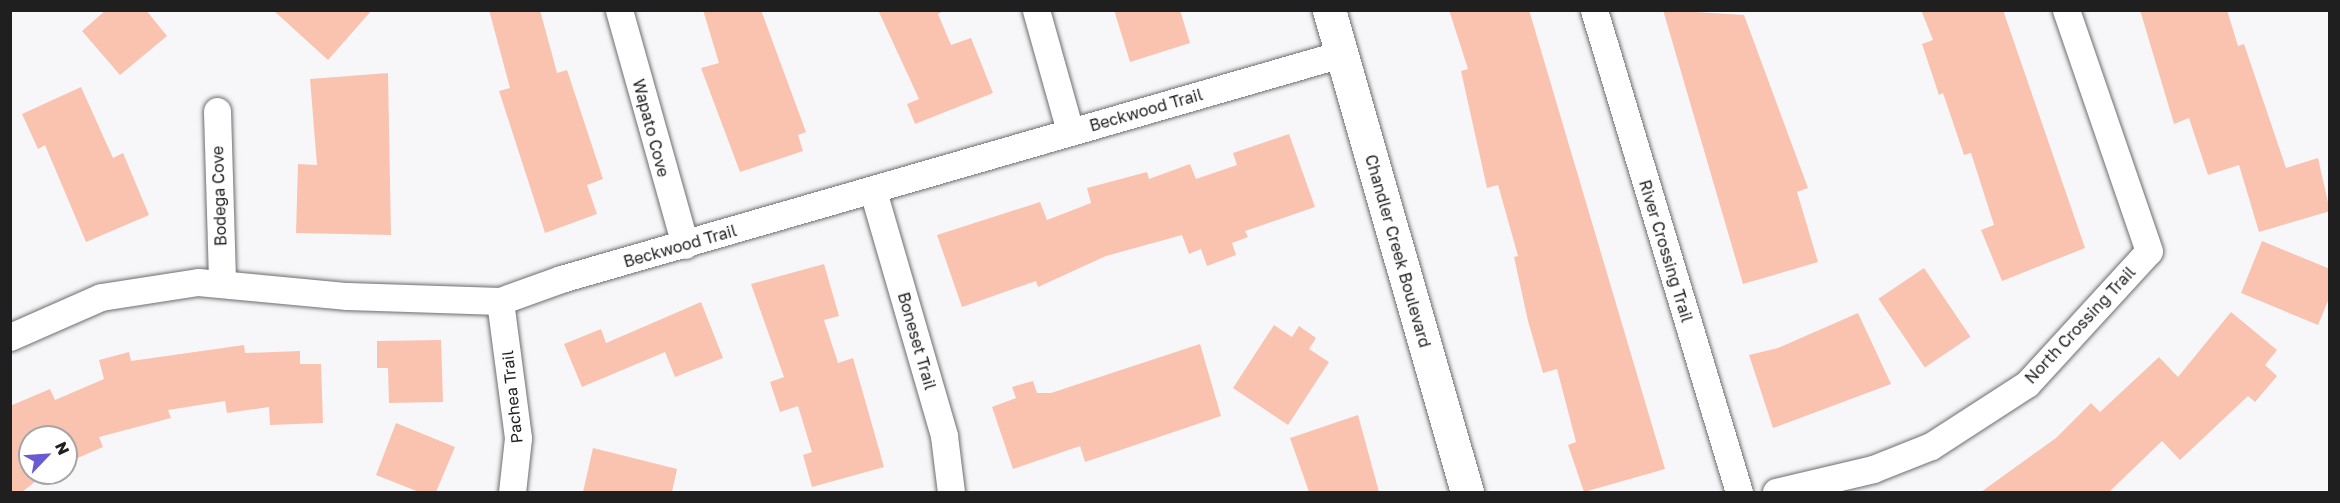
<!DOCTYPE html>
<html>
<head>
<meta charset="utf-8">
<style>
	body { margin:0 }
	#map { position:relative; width:2340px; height:503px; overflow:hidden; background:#f7f7fa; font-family:"Golos Text",sans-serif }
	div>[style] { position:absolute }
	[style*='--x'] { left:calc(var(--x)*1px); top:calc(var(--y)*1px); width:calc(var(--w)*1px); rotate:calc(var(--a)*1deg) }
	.building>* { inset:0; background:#fac3b0; transform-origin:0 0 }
	.roads { filter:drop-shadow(0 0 2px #6e6d70) drop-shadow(0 0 2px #6e6d70) }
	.street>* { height:27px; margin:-13.5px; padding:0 13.5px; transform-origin:13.5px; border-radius:13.5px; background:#fff }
	.secondary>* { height:33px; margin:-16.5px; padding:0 16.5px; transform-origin:16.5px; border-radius:16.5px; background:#fff }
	span { translate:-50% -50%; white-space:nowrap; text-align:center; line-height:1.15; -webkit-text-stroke:5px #fff; paint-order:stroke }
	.street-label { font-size:16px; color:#1f1f20 }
	.frame { position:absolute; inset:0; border:12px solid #1f1f20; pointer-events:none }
	.north { position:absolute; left:18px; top:425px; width:60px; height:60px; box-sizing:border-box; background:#fff; border:2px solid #a5a5a6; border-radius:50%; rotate:65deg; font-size:16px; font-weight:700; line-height:24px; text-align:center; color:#1f1f20 }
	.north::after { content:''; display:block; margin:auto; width:21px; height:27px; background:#685ad3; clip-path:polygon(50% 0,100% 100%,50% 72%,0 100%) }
</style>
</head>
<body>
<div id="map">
	<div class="building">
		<div style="clip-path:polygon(106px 10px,146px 10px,167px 36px,120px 75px,82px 31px)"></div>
		<div style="clip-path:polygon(273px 10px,372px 10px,328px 60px)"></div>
		<div style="clip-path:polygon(489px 10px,540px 10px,557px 73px,567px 70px,603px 179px,587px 185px,597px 214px,545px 233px,499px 91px,510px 88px)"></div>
		<div style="clip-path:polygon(703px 10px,761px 10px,806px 132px,798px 135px,803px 151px,740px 172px,701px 68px,719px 63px)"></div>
		<div style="clip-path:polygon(878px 10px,945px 10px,938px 14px,951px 45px,971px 38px,993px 93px,915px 124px,907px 104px,919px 99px)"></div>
		<div style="clip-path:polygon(1114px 10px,1180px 10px,1190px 43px,1130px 62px)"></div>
		<div style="clip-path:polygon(1449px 10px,1529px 10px,1665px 469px,1584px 492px,1568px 445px,1576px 442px,1557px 369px,1543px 373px,1528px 321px,1514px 257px,1518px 256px,1498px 185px,1487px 188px,1461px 71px,1468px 69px)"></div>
		<div style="clip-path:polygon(1663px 10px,1744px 15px,1808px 188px,1797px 192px,1818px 262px,1743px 284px)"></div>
		<div style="clip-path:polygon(1921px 10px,2003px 10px,2085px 248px,2002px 281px,1981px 230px,1994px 225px,1971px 153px,1964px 155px,1943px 93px,1939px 95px,1922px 44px,1933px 40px)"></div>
		<div style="clip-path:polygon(2140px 10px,2227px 10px,2238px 46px,2244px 44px,2286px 168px,2318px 158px,2330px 211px,2259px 232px,2239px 165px,2208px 175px,2189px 118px,2174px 124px)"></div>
		<div style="clip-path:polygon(388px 73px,391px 235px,296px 233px,298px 164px,317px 165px,310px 79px)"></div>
		<div style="clip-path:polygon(81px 87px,113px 158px,123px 153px,149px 215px,86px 242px,45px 145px,38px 149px,22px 114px)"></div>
		<div style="clip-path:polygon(1289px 134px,1315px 207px,1245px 231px,1248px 237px,1232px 243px,1236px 255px,1207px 266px,1201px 249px,1189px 254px,1182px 235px,1106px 256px,1038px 287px,1036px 281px,962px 307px,937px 235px,1040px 202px,1047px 220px,1091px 203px,1087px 188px,1147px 172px,1149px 179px,1190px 164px,1196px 179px,1237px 165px,1233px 153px)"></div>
		<div style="clip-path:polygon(2262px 241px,2330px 269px,2330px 296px,2318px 325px,2241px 293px)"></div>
		<div style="clip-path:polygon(824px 264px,839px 316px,824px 320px,838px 363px,853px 358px,884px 467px,812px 487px,803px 455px,812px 452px,798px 406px,780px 412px,770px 382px,784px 377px,751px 284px)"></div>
		<div style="left:1924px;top:268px;width:83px;height:55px;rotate:56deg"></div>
		<div style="clip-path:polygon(701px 302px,723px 358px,675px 377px,665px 352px,582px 387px,564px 344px,601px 329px,606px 343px)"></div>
		<div style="clip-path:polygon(2231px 312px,2277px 350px,2265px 365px,2277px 376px,2255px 402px,2248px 396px,2180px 460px,2162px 441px,2109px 492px,1981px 492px,2056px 438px,2091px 403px,2100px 412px,2159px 357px,2178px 377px)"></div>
		<div style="clip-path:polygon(1858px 313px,1891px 384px,1773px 428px,1749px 355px,1778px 348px)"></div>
		<div style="clip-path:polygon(1274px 325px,1292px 337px,1299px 326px,1316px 338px,1309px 349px,1329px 362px,1288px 425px,1233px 388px)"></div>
		<div style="clip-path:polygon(441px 340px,443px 402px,389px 403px,388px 368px,377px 368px,377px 341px)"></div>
		<div style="clip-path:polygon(1200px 344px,1221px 416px,1085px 462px,1080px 446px,1013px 469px,992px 407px,1016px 398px,1012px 387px,1033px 381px,1037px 393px,1051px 393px)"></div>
		<div style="clip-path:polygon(244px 345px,245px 353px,300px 351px,300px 364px,321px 364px,323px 423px,270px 425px,269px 407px,227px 413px,225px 401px,168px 410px,171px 418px,99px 437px,103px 447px,66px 463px,66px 437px,30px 437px,30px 473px,46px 473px,22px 492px,10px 492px,10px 406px,50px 389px,55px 400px,104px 379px,99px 360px,129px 352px,131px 361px)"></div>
		<div style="clip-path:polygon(1358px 415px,1379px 492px,1309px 492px,1290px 438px)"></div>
		<div style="clip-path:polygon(396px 423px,455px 447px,436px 492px,419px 492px,376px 475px)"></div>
		<div style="clip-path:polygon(593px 448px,677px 469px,672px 492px,583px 492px)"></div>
	</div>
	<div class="roads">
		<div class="street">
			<div style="--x:619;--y:10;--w:244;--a:74.3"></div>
			<div style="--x:1036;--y:10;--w:126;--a:74.3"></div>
			<div style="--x:1594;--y:10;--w:503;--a:73.26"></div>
			<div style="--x:217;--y:111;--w:171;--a:88.3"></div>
			<div style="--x:873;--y:191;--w:255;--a:73.8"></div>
			<div style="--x:944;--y:436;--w:56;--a:82.9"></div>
			<div style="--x:500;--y:301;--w:138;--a:82.5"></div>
			<div style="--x:518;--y:438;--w:54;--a:96.3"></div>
			<div style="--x:10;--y:337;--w:99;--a:-23.7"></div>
			<div style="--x:101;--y:297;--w:98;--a:-8.8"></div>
			<div style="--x:198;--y:282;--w:150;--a:5.4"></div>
			<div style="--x:347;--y:296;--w:153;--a:1.9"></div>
			<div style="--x:500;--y:301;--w:65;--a:-19.8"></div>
			<div style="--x:561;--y:279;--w:812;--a:-16.09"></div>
			<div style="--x:1776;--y:492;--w:100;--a:-13.3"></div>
			<div style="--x:1873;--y:469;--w:62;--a:-21.6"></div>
			<div style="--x:1931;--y:446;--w:114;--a:-32.9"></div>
			<div style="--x:2027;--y:384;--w:180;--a:-47.5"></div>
			<div style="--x:2149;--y:251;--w:255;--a:-109"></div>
		</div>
		<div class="secondary">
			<div style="--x:1329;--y:10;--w:501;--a:74.02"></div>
		</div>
	</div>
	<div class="street-label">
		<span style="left:1146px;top:110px;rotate:-16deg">Beckwood Trail</span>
		<span style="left:651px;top:128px;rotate:75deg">Wapato Cove</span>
		<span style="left:219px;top:196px;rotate:-92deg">Bodega Cove</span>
		<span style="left:680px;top:246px;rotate:-16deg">Beckwood Trail</span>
		<span style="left:1398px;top:251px;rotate:74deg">Chandler Creek Boulevard</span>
		<span style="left:1666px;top:251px;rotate:73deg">River Crossing Trail</span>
		<span style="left:2080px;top:325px;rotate:-47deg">North Crossing Trail</span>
		<span style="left:917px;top:341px;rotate:74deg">Boneset Trail</span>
		<span style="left:512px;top:397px;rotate:-96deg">Pachea Trail</span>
	</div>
	<div class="frame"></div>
	<div class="north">N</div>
</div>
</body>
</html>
